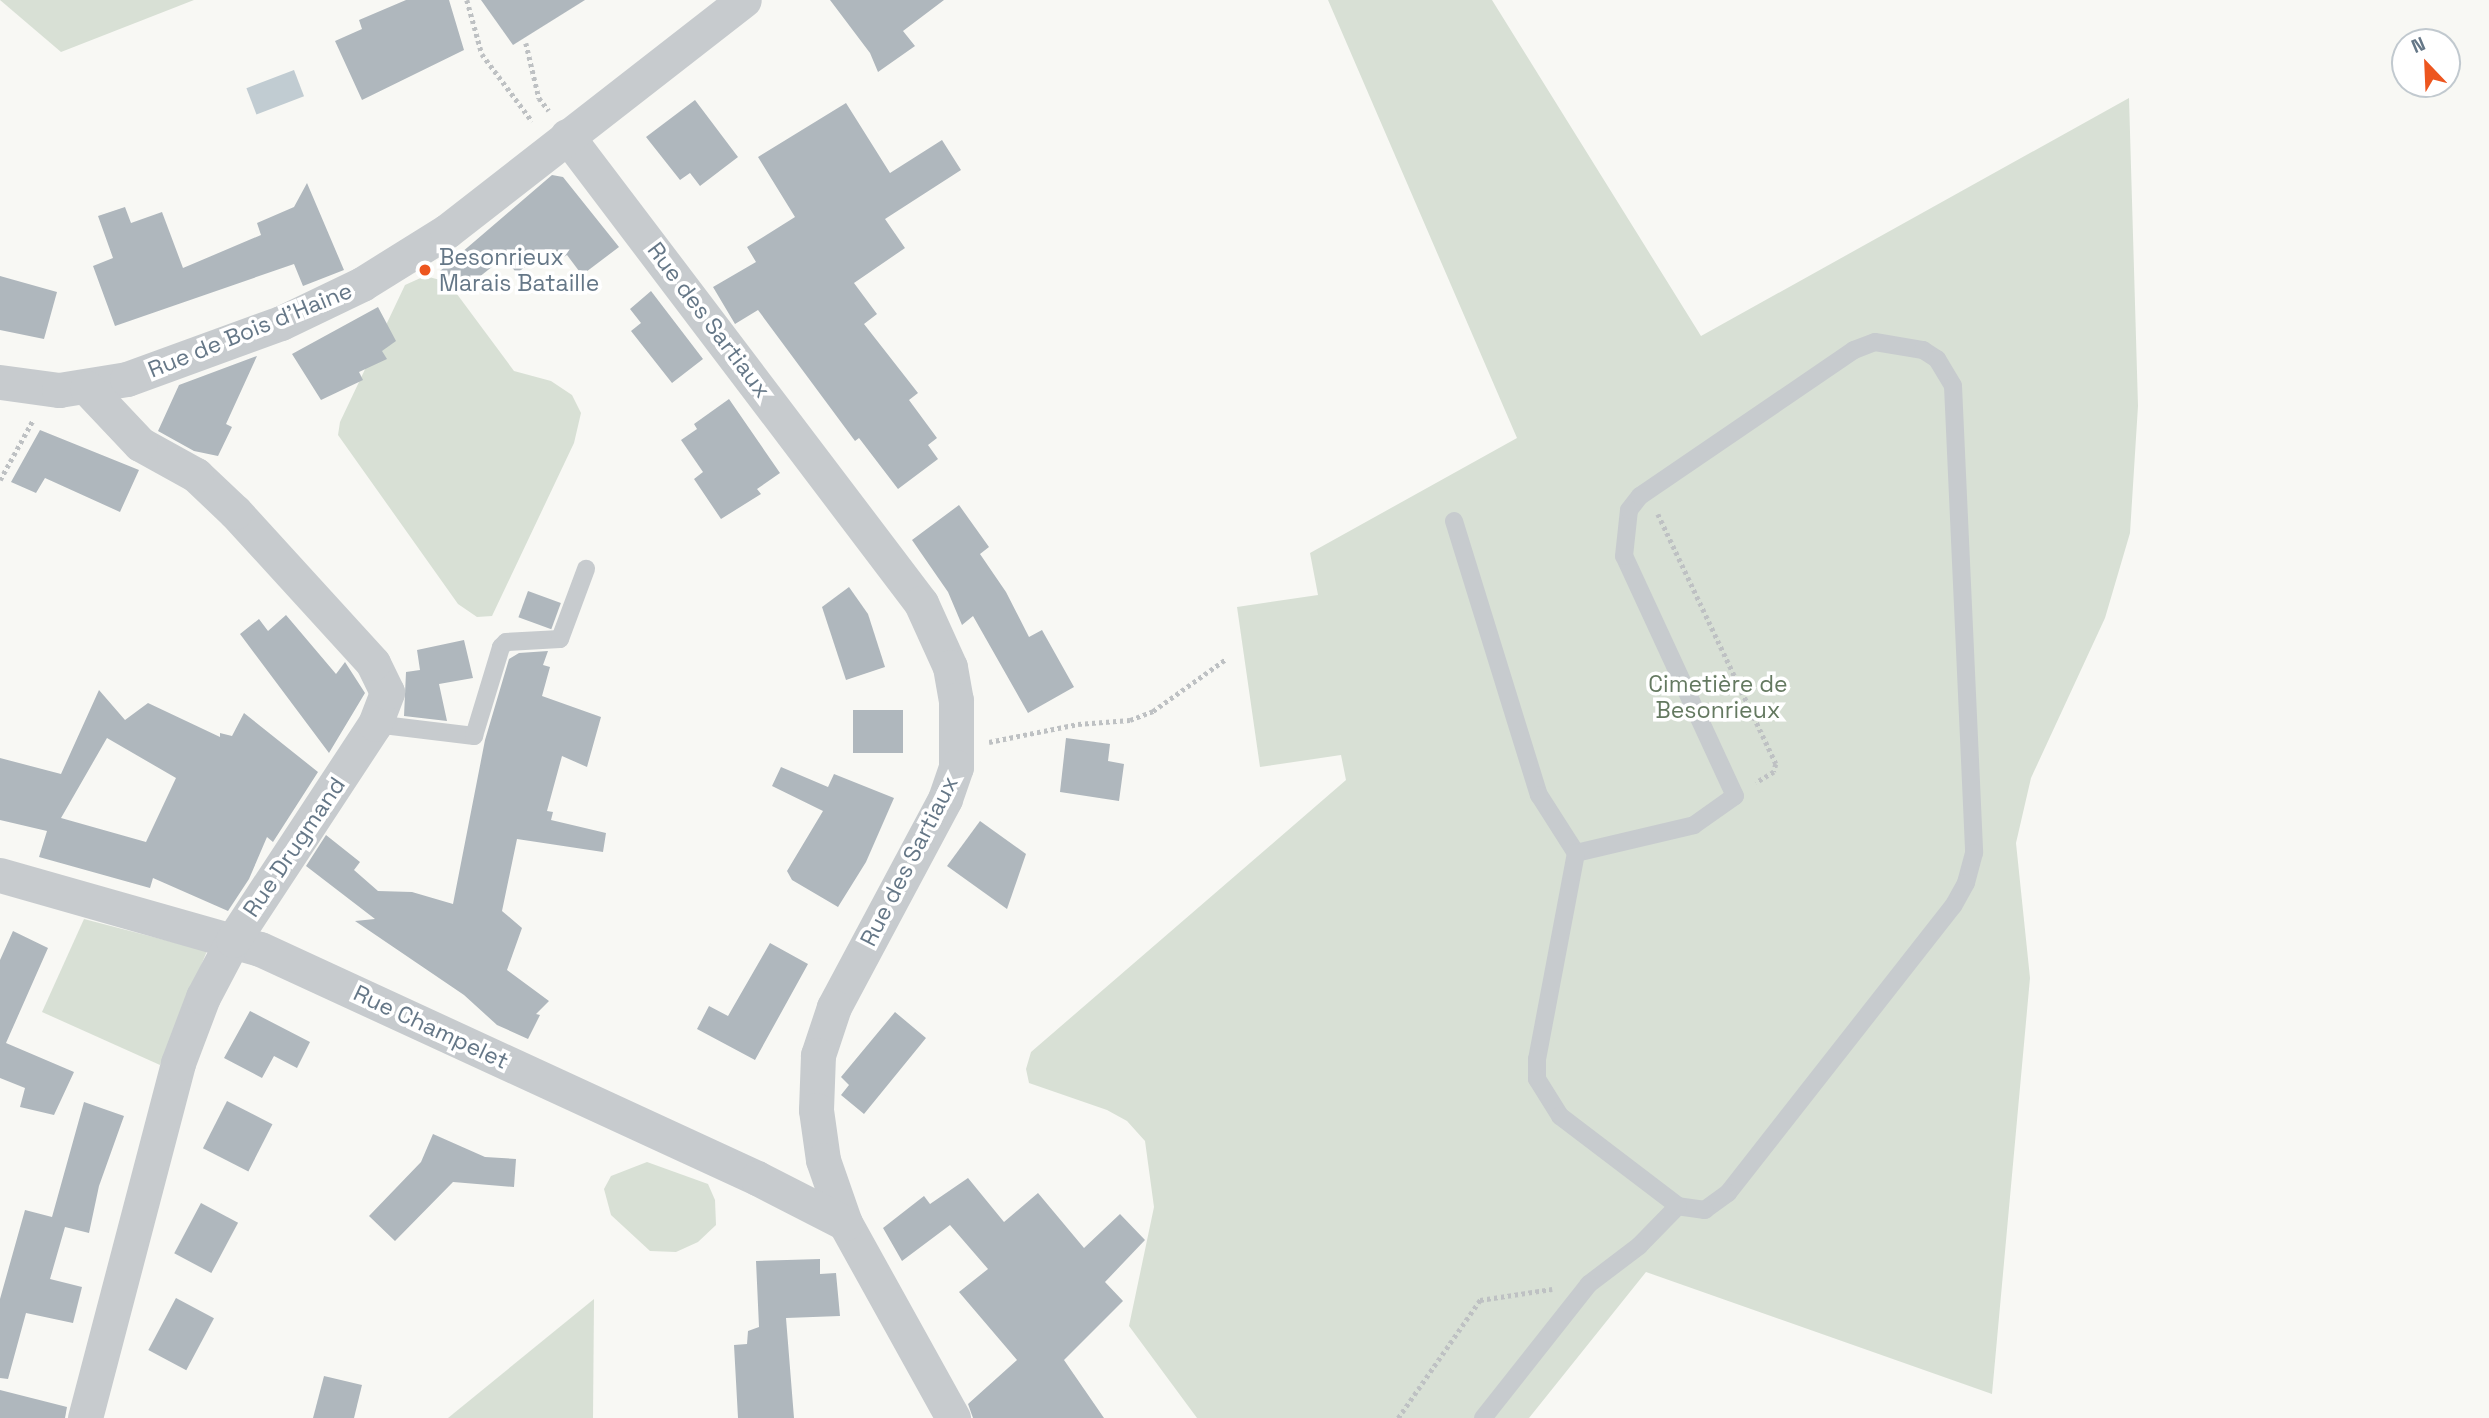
<!DOCTYPE html>
<html>
<head>
<meta charset="utf-8">
<style>
	body { margin:0 }
	#map { position:relative; width:2489px; height:1418px; overflow:hidden; background:#f8f8f4; font-family:"Space Grotesk",sans-serif }
	div>[style] { position:absolute }
	[style*='--x'] { left:calc(var(--x)*1px); top:calc(var(--y)*1px); width:calc(var(--w)*1px); rotate:calc(var(--a)*1deg) }
	.green>* { inset:0; background:#d8e0d5 }
	.water>* { inset:0; background:#c1ccd2; transform-origin:0 0 }
	.building>* { inset:0; background:#afb7bd; transform-origin:0 0 }
	.path>* { height:4.5px; margin-top:-2.25px; transform-origin:0; background:repeating-linear-gradient(90deg,#bec1c3 0 3.5px,transparent 0 7px) }
	.lane>* { height:18px; margin:-9px; padding:0 9px; transform-origin:9px; border-radius:9px; background:#c7cbce }
	.street>* { height:35px; margin:-17.5px; padding:0 17.5px; transform-origin:17.5px; border-radius:17.5px; background:#c7cbce }
	.dots>* { width:19px; height:19px; translate:-50% -50%; box-sizing:border-box; border:4px solid #fff; border-radius:50% }
	span { translate:-50% -50%; white-space:nowrap; text-align:center; line-height:1.15; -webkit-text-stroke:7px #fff; paint-order:stroke }
	.poi-label { font-size:23px; color:#657787 }
	.left { translate:0 -50%; text-align:left }
	.street-label { font-size:23px; color:#657787 }
	.park-label { font-size:23px; color:#647960 }
	.north { position:absolute; left:2391px; top:28px; width:70px; height:70px; box-sizing:border-box; background:#fff; border:2px solid #c1c9cf; border-radius:50%; rotate:337deg; font-size:19px; font-weight:700; line-height:28px; text-align:center; color:#657787 }
	.north::after { content:''; display:block; margin:auto; width:24px; height:32px; background:#ed561f; clip-path:polygon(50% 0,100% 100%,50% 72%,0 100%) }
</style>
</head>
<body>
<div id="map">
	<div class="green">
		<div style="clip-path:polygon(0 0,194px 0,61px 52px)"></div>
		<div style="clip-path:polygon(1328px 0,1492px 0,1701px 336px,2129px 98px,2138px 406px,2130px 533px,2105px 618px,2031px 778px,2016px 843px,2030px 978px,1992px 1394px,1646px 1272px,1529px 1418px,1197px 1418px,1129px 1326px,1154px 1207px,1145px 1141px,1127px 1121px,1107px 1110px,1029px 1083px,1026px 1069px,1031px 1052px,1346px 780px,1341px 755px,1260px 767px,1237px 607px,1318px 595px,1310px 553px,1517px 438px)"></div>
		<div style="clip-path:polygon(425px 276px,448px 282px,514px 371px,551px 381px,572px 395px,581px 413px,574px 443px,492px 616px,477px 617px,458px 604px,338px 435px,340px 422px,405px 285px)"></div>
		<div style="clip-path:polygon(84px 919px,207px 951px,160px 1065px,42px 1012px)"></div>
		<div style="clip-path:polygon(647px 1162px,708px 1184px,715px 1200px,716px 1225px,698px 1242px,676px 1252px,650px 1251px,611px 1215px,604px 1189px,611px 1176px)"></div>
		<div style="clip-path:polygon(594px 1299px,593px 1418px,448px 1418px)"></div>
	</div>
	<div class="water">
		<div style="left:294px;top:70px;width:28px;height:51px;rotate:69deg"></div>
	</div>
	<div class="building">
		<div style="clip-path:polygon(406px 0,449px 0,464px 50px,362px 100px,335px 41px,362px 29px,359px 20px)"></div>
		<div style="clip-path:polygon(481px 0,585px 0,513px 45px)"></div>
		<div style="clip-path:polygon(830px 0,944px 0,903px 31px,915px 46px,878px 72px,870px 53px)"></div>
		<div style="clip-path:polygon(695px 100px,738px 157px,700px 186px,690px 173px,680px 180px,646px 137px)"></div>
		<div style="clip-path:polygon(846px 103px,890px 173px,942px 140px,961px 170px,885px 219px,905px 248px,854px 283px,877px 314px,864px 324px,918px 393px,909px 400px,937px 438px,928px 445px,938px 459px,898px 489px,859px 438px,855px 441px,758px 310px,735px 324px,713px 287px,756px 262px,747px 247px,795px 217px,758px 157px)"></div>
		<div style="clip-path:polygon(552px 175px,563px 177px,619px 247px,582px 275px,567px 255px,561px 259px,556px 254px,547px 261px,542px 254px,517px 273px,503px 258px,458px 294px,440px 271px)"></div>
		<div style="clip-path:polygon(307px 183px,344px 270px,303px 286px,294px 264px,115px 326px,93px 266px,113px 258px,98px 216px,125px 207px,131px 223px,162px 212px,183px 268px,261px 235px,257px 223px,294px 207px)"></div>
		<div style="clip-path:polygon(0 276px,57px 292px,44px 339px,0 330px)"></div>
		<div style="clip-path:polygon(651px 291px,703px 359px,672px 383px,631px 331px,641px 323px,630px 309px)"></div>
		<div style="clip-path:polygon(378px 307px,396px 341px,382px 351px,387px 359px,359px 372px,363px 380px,321px 400px,292px 354px)"></div>
		<div style="clip-path:polygon(257px 356px,226px 424px,232px 427px,218px 456px,194px 451px,158px 431px,179px 385px)"></div>
		<div style="clip-path:polygon(729px 399px,780px 473px,757px 489px,761px 494px,721px 519px,694px 479px,703px 472px,681px 440px,697px 429px,694px 424px)"></div>
		<div style="clip-path:polygon(40px 430px,139px 470px,120px 512px,45px 478px,36px 493px,11px 482px)"></div>
		<div style="clip-path:polygon(959px 505px,989px 547px,980px 554px,1006px 592px,1029px 637px,1042px 630px,1074px 687px,1028px 713px,973px 616px,962px 625px,948px 592px,912px 540px)"></div>
		<div style="clip-path:polygon(849px 587px,868px 614px,885px 667px,846px 680px,822px 607px)"></div>
		<div style="left:528px;top:591px;width:35px;height:28px;rotate:20deg"></div>
		<div style="clip-path:polygon(286px 615px,336px 674px,345px 662px,365px 693px,329px 753px,240px 634px,259px 619px,268px 631px)"></div>
		<div style="clip-path:polygon(464px 640px,473px 678px,439px 684px,447px 721px,404px 716px,406px 672px,420px 670px,417px 650px)"></div>
		<div style="clip-path:polygon(548px 651px,543px 665px,550px 667px,542px 696px,601px 717px,587px 767px,562px 756px,547px 811px,553px 812px,551px 820px,606px 833px,603px 852px,517px 839px,502px 911px,522px 928px,507px 970px,549px 1001px,536px 1014px,540px 1015px,528px 1039px,497px 1025px,464px 995px,355px 921px,375px 919px,306px 866px,326px 835px,360px 862px,354px 870px,378px 891px,412px 892px,453px 904px,485px 740px,509px 659px,519px 653px)"></div>
		<div style="clip-path:polygon(evenodd,99px 690px,125px 720px,148px 703px,220px 737px,220px 733px,232px 736px,244px 713px,318px 772px,273px 842px,267px 837px,249px 879px,228px 911px,153px 878px,150px 888px,39px 857px,47px 831px,0 820px,0 758px,61px 774px,99px 690px,107px 738px,176px 778px,146px 842px,61px 818px,107px 738px)"></div>
		<div style="left:853px;top:710px;width:50px;height:43px"></div>
		<div style="clip-path:polygon(1066px 738px,1110px 744px,1108px 761px,1124px 764px,1119px 801px,1060px 792px)"></div>
		<div style="clip-path:polygon(781px 767px,828px 787px,834px 774px,894px 798px,866px 862px,838px 907px,792px 880px,787px 871px,823px 811px,772px 786px)"></div>
		<div style="clip-path:polygon(980px 821px,1026px 854px,1007px 909px,947px 866px)"></div>
		<div style="clip-path:polygon(13px 931px,48px 948px,6px 1043px,74px 1072px,54px 1115px,20px 1107px,25px 1088px,0 1078px,0 960px)"></div>
		<div style="clip-path:polygon(770px 943px,808px 964px,755px 1060px,697px 1029px,709px 1006px,728px 1016px)"></div>
		<div style="clip-path:polygon(250px 1011px,310px 1042px,297px 1068px,274px 1056px,262px 1078px,224px 1058px)"></div>
		<div style="clip-path:polygon(895px 1012px,926px 1038px,864px 1114px,841px 1095px,849px 1085px,841px 1077px)"></div>
		<div style="left:227px;top:1101px;width:51px;height:53px;rotate:27deg"></div>
		<div style="clip-path:polygon(84px 1102px,124px 1116px,99px 1186px,89px 1233px,65px 1227px,50px 1279px,82px 1287px,73px 1323px,26px 1313px,8px 1379px,0 1378px,0 1299px,25px 1210px,52px 1217px)"></div>
		<div style="clip-path:polygon(433px 1134px,485px 1157px,516px 1159px,514px 1187px,453px 1182px,395px 1241px,369px 1216px,421px 1162px)"></div>
		<div style="clip-path:polygon(968px 1178px,1004px 1222px,1038px 1193px,1084px 1248px,1120px 1214px,1145px 1240px,1105px 1282px,1123px 1301px,1064px 1360px,1104px 1418px,973px 1418px,968px 1404px,1017px 1360px,959px 1292px,988px 1269px,950px 1225px,902px 1261px,883px 1228px,924px 1196px,930px 1204px)"></div>
		<div style="left:201px;top:1203px;width:42px;height:57px;rotate:28deg"></div>
		<div style="clip-path:polygon(820px 1259px,820px 1274px,836px 1273px,840px 1316px,786px 1318px,794px 1418px,738px 1418px,734px 1345px,747px 1344px,748px 1331px,759px 1327px,756px 1261px)"></div>
		<div style="left:176px;top:1298px;width:43px;height:59px;rotate:28deg"></div>
		<div style="clip-path:polygon(324px 1376px,362px 1385px,354px 1418px,313px 1418px)"></div>
		<div style="clip-path:polygon(0 1390px,67px 1407px,65px 1418px,0 1418px)"></div>
	</div>
	<div class="path">
		<div style="--x:467;--y:0;--w:56;--a:74.5"></div>
		<div style="--x:482;--y:54;--w:84;--a:53.3"></div>
		<div style="--x:526;--y:43;--w:57;--a:76.7"></div>
		<div style="--x:539;--y:98;--w:16;--a:52"></div>
		<div style="--x:0;--y:480;--w:68;--a:-61.2"></div>
		<div style="--x:1658;--y:514;--w:276;--a:64.7"></div>
		<div style="--x:1776;--y:764;--w:8;--a:104"></div>
		<div style="--x:1774;--y:772;--w:21;--a:149"></div>
		<div style="--x:989;--y:742;--w:91;--a:-11.4"></div>
		<div style="--x:1078;--y:724;--w:52;--a:-4.4"></div>
		<div style="--x:1130;--y:720;--w:25;--a:-21"></div>
		<div style="--x:1153;--y:711;--w:90;--a:-35.5"></div>
		<div style="--x:1398;--y:1418;--w:144;--a:-55.2"></div>
		<div style="--x:1480;--y:1300;--w:73;--a:-8.7"></div>
	</div>
	<div class="lane">
		<div style="--x:1454;--y:521;--w:287;--a:72.8"></div>
		<div style="--x:1539;--y:795;--w:69;--a:57.5"></div>
		<div style="--x:1576;--y:853;--w:121;--a:-13.3"></div>
		<div style="--x:1694;--y:825;--w:50;--a:-35.3"></div>
		<div style="--x:1735;--y:796;--w:264;--a:-114.8"></div>
		<div style="--x:1624;--y:556;--w:46;--a:-83.8"></div>
		<div style="--x:1629;--y:510;--w:18;--a:-52"></div>
		<div style="--x:1640;--y:496;--w:259;--a:-34.3"></div>
		<div style="--x:1854;--y:350;--w:22;--a:-21"></div>
		<div style="--x:1875;--y:342;--w:49;--a:9.5"></div>
		<div style="--x:1923;--y:350;--w:17;--a:33"></div>
		<div style="--x:1937;--y:359;--w:31;--a:59"></div>
		<div style="--x:1953;--y:386;--w:467;--a:87.4"></div>
		<div style="--x:1974;--y:853;--w:31;--a:105"></div>
		<div style="--x:1966;--y:883;--w:26;--a:119"></div>
		<div style="--x:1953;--y:906;--w:365;--a:128.1"></div>
		<div style="--x:1728;--y:1193;--w:29;--a:144"></div>
		<div style="--x:1705;--y:1210;--w:27;--a:-172"></div>
		<div style="--x:1678;--y:1206;--w:56;--a:134.3"></div>
		<div style="--x:1639;--y:1246;--w:63;--a:142.8"></div>
		<div style="--x:1589;--y:1284;--w:171;--a:128.3"></div>
		<div style="--x:375;--y:724;--w:100;--a:6.9"></div>
		<div style="--x:474;--y:736;--w:93;--a:-73.1"></div>
		<div style="--x:501;--y:647;--w:7;--a:-45"></div>
		<div style="--x:506;--y:642;--w:54;--a:-3.2"></div>
		<div style="--x:560;--y:639;--w:75;--a:-69.6"></div>
		<div style="--x:1576;--y:853;--w:210;--a:100.7"></div>
		<div style="--x:1537;--y:1059;--w:20;--a:90"></div>
		<div style="--x:1537;--y:1079;--w:44;--a:58.1"></div>
		<div style="--x:1560;--y:1116;--w:148;--a:37.3"></div>
	</div>
	<div class="street">
		<div style="--x:567;--y:136;--w:586;--a:52.84"></div>
		<div style="--x:921;--y:603;--w:70;--a:65.6"></div>
		<div style="--x:950;--y:667;--w:34;--a:80"></div>
		<div style="--x:956;--y:700;--w:67;--a:90"></div>
		<div style="--x:956;--y:767;--w:34;--a:109"></div>
		<div style="--x:945;--y:799;--w:236;--a:118.1"></div>
		<div style="--x:834;--y:1007;--w:51;--a:108.4"></div>
		<div style="--x:818;--y:1055;--w:55;--a:92.1"></div>
		<div style="--x:816;--y:1110;--w:50;--a:82"></div>
		<div style="--x:823;--y:1160;--w:67;--a:70.8"></div>
		<div style="--x:845;--y:1223;--w:223;--a:61"></div>
		<div style="--x:0;--y:382;--w:60;--a:7.7"></div>
		<div style="--x:59;--y:390;--w:69;--a:-9.2"></div>
		<div style="--x:127;--y:379;--w:164;--a:-20"></div>
		<div style="--x:281;--y:323;--w:90;--a:-25.7"></div>
		<div style="--x:362;--y:284;--w:100;--a:-31.9"></div>
		<div style="--x:447;--y:231;--w:376;--a:-37.9"></div>
		<div style="--x:0;--y:875;--w:270;--a:15.9"></div>
		<div style="--x:260;--y:949;--w:547;--a:24.74"></div>
		<div style="--x:757;--y:1178;--w:99;--a:27.1"></div>
		<div style="--x:85;--y:1418;--w:367;--a:-75.3"></div>
		<div style="--x:178;--y:1063;--w:71;--a:-69.3"></div>
		<div style="--x:203;--y:997;--w:64;--a:-62.2"></div>
		<div style="--x:233;--y:940;--w:258;--a:-56.7"></div>
		<div style="--x:375;--y:724;--w:34;--a:-69"></div>
		<div style="--x:387;--y:692;--w:32;--a:-116"></div>
		<div style="--x:373;--y:663;--w:205;--a:-132.4"></div>
		<div style="--x:235;--y:512;--w:54;--a:-136.5"></div>
		<div style="--x:196;--y:475;--w:64;--a:-151"></div>
		<div style="--x:140;--y:444;--w:77;--a:-133.4"></div>
	</div>
	<div class="dots">
		<div style="left:425px;top:270px;background:#ed561f"></div>
	</div>
	<div class="poi-label">
		<span class="left" style="left:439px;top:270px">Besonrieux<br>Marais Bataille</span>
	</div>
	<div class="street-label">
		<span style="left:709px;top:320px;rotate:53deg">Rue des Sartiaux</span>
		<span style="left:250px;top:330px;rotate:-22deg">Rue de Bois d'Haine</span>
		<span style="left:294px;top:847px;rotate:-56deg">Rue Drugmand</span>
		<span style="left:909px;top:861px;rotate:-63deg">Rue des Sartiaux</span>
		<span style="left:431px;top:1027px;rotate:25deg">Rue Champelet</span>
	</div>
	<div class="park-label">
		<span style="left:1718px;top:697px">Cimetière de<br>Besonrieux</span>
	</div>
	<div class="north">N</div>
</div>
</body>
</html>
